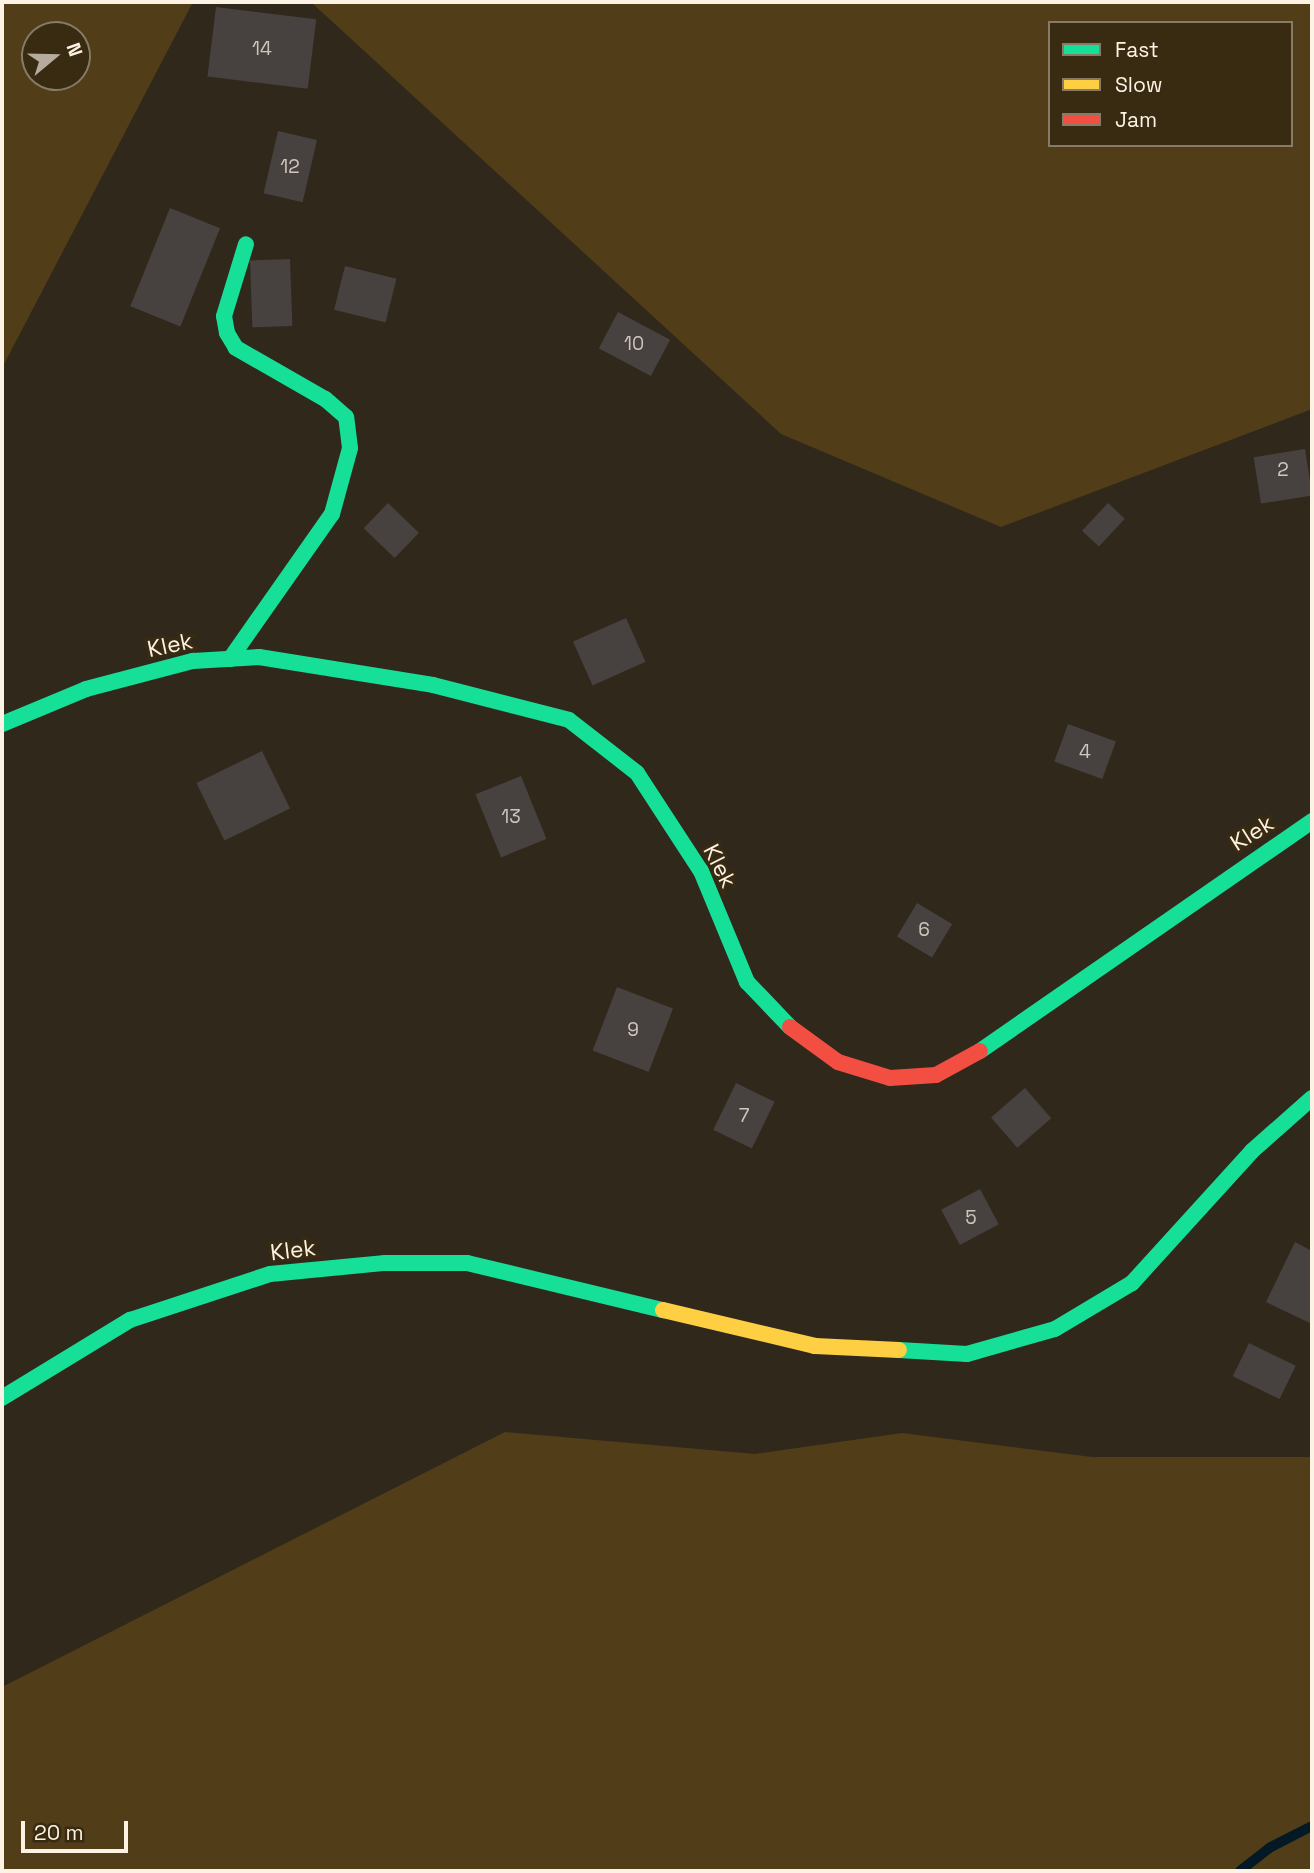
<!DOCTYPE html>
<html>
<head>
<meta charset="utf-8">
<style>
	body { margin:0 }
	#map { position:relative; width:1314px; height:1873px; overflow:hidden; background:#30281b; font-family:"Space Grotesk",sans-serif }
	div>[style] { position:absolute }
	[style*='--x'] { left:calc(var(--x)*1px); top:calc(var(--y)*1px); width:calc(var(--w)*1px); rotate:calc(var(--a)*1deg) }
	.green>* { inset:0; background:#523d19 }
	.stream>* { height:10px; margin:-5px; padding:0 5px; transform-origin:5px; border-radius:5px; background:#041926 }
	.building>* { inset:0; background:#474140; transform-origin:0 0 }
	.fast>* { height:16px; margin:-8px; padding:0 8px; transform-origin:8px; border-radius:8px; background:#16e098 }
	.slow>* { height:16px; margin:-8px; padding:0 8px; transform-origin:8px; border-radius:8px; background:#ffcf43 }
	.jam>* { height:16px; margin:-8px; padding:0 8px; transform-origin:8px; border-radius:8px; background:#f24e42 }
	span { translate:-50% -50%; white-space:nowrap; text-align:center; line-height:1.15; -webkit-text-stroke:6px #392a12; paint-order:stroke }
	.number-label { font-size:19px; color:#d0c6bb }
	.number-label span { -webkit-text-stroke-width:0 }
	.street-label { font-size:23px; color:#fdf3e4 }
	.frame { position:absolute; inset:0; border:4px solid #fdf3e4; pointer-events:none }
	.legend { position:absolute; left:1048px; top:21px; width:245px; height:126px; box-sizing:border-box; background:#392a12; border:2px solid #877a66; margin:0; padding:9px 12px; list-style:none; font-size:21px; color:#fdf3e4 }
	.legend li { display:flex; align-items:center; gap:14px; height:35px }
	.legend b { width:35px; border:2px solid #877a66 }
	.north { position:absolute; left:21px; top:21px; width:70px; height:70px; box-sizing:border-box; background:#392a12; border:2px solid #877a66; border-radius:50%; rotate:71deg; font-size:19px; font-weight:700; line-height:28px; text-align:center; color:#fdf3e4 }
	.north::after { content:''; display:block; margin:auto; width:24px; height:32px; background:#b5ac9e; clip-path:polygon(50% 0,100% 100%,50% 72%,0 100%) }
	.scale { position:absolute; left:21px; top:1821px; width:107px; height:32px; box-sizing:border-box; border:4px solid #fdf3e4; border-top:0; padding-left:9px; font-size:21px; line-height:24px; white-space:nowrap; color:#fdf3e4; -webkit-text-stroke:5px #392a12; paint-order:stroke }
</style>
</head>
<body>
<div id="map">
	<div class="green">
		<div style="clip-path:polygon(evenodd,2px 2px,193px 2px,2px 368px,2px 2px,35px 35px,77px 35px,77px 77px,35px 77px,35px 35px)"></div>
		<div style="clip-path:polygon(evenodd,311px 2px,1312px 2px,1312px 409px,1001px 527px,781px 434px,311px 2px,1050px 23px,1291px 23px,1291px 145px,1050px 145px,1050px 23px)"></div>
		<div style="clip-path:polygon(505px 1432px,755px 1454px,902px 1433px,1092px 1457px,1312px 1457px,1312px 1871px,2px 1871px,2px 1687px)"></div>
	</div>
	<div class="stream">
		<div style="--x:1240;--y:1871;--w:37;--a:-38"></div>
		<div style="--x:1269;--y:1848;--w:48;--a:-27.1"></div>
	</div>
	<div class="building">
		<div style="left:216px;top:7px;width:101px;height:70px;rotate:7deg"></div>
		<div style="left:278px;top:131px;width:40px;height:64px;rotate:13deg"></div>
		<div style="left:170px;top:208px;width:54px;height:106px;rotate:22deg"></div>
		<div style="left:290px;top:259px;width:67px;height:40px;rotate:88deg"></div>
		<div style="left:345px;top:266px;width:53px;height:45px;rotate:14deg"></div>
		<div style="left:618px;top:312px;width:59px;height:41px;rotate:28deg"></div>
		<div style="left:1305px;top:449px;width:47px;height:52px;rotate:81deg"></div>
		<div style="left:388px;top:503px;width:43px;height:35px;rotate:44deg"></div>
		<div style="left:1108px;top:503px;width:23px;height:38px;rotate:43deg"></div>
		<div style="left:626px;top:618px;width:48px;height:58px;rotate:66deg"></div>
		<div style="left:1068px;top:724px;width:51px;height:40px;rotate:20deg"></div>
		<div style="left:262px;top:751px;width:64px;height:73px;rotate:64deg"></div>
		<div style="left:521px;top:776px;width:68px;height:49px;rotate:68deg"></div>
		<div style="left:917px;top:903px;width:41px;height:39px;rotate:31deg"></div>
		<div style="left:617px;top:987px;width:60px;height:68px;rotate:21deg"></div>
		<div style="left:736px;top:1083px;width:43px;height:52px;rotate:26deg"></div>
		<div style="left:1025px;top:1088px;width:40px;height:45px;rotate:49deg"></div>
		<div style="left:980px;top:1189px;width:40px;height:44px;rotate:62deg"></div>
		<div style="clip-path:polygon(1295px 1242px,1312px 1251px,1312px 1324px,1266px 1302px)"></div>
		<div style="left:1249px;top:1343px;width:52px;height:37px;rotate:26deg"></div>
	</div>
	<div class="fast">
		<div style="--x:230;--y:659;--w:177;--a:-54.9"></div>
		<div style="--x:332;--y:514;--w:68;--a:-74.7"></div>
		<div style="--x:350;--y:448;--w:31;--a:-97"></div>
		<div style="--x:346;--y:417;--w:28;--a:-139"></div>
		<div style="--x:325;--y:399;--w:103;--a:-150.2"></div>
		<div style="--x:236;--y:348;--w:17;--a:-121"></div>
		<div style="--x:227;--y:333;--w:17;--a:-100"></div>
		<div style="--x:224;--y:316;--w:75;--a:-73"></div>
		<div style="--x:2;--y:724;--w:91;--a:-22.6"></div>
		<div style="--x:86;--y:689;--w:111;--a:-14.7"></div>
		<div style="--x:193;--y:661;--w:66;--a:-3.5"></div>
		<div style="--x:259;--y:657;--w:176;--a:9.1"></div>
		<div style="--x:433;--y:685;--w:140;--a:14.4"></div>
		<div style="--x:569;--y:720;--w:86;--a:37.9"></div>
		<div style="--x:637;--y:773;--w:117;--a:56.9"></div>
		<div style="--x:701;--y:871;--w:120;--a:67.5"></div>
		<div style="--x:747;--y:982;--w:62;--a:46.3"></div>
		<div style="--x:980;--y:1051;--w:404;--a:-34.7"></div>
		<div style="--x:899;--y:1350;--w:68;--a:3.4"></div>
		<div style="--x:967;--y:1354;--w:91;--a:-15.9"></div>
		<div style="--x:1055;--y:1329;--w:90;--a:-30.9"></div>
		<div style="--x:1132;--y:1283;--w:178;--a:-47.7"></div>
		<div style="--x:1252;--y:1151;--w:80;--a:-41.5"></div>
		<div style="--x:2;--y:1398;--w:150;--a:-31.4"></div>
		<div style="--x:130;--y:1320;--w:147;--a:-18.2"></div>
		<div style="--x:270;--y:1274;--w:116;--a:-5.5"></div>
		<div style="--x:385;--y:1263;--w:82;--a:0"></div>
		<div style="--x:467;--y:1263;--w:202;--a:13.5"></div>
	</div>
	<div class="slow">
		<div style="--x:663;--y:1310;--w:156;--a:13.3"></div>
		<div style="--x:815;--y:1346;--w:84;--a:2.7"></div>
	</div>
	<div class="jam">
		<div style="--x:790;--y:1027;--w:59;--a:36.1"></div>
		<div style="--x:838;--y:1062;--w:54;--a:17.1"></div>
		<div style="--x:890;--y:1078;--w:46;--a:-3.7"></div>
		<div style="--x:936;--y:1075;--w:50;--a:-28.6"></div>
	</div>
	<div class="number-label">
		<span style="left:262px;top:49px">14</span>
		<span style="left:290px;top:167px">12</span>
		<span style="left:634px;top:344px">10</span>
		<span style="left:1283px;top:470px">2</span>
		<span style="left:1085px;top:752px">4</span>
		<span style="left:511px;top:817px">13</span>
		<span style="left:924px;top:930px">6</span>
		<span style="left:633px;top:1030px">9</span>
		<span style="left:744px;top:1116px">7</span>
		<span style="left:971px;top:1218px">5</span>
	</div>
	<div class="street-label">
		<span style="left:170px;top:645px;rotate:-12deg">Klek</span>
		<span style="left:1252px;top:833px;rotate:-32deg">Klek</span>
		<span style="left:720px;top:866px;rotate:63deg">Klek</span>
		<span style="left:293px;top:1250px;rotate:-7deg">Klek</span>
	</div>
	<div class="frame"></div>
	<ul class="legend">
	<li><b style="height:9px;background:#16e098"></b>Fast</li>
	<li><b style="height:9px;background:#ffcf43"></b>Slow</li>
	<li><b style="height:9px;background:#f24e42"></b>Jam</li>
	</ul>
	<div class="north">N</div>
	<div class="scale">20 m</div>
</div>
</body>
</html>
